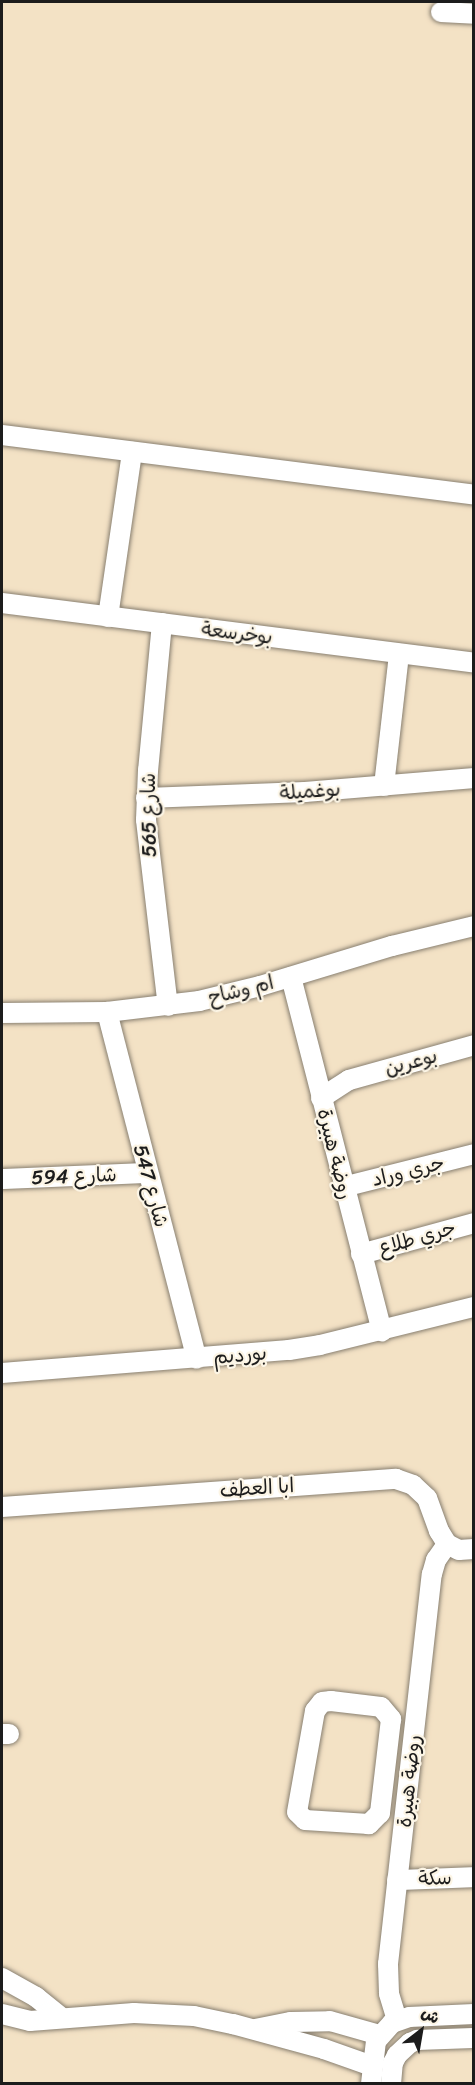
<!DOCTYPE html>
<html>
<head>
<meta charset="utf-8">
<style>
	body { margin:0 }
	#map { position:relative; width:475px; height:2085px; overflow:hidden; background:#f3e2c5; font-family:Sriracha,"Playpen Sans Arabic",sans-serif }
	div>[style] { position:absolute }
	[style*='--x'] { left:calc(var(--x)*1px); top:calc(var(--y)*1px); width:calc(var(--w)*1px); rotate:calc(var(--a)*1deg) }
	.roads { filter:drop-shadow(0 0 2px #887f70) drop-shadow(0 0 2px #887f70) }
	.minor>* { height:20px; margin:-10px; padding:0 10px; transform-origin:10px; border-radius:10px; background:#fff }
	span { translate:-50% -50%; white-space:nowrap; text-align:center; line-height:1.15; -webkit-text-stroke:4.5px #fcf5e5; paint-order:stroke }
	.street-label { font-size:20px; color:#1c1c1c }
	.frame { position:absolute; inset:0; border:3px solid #1c1c1c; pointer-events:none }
	.north { position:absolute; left:391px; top:2001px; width:60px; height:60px; -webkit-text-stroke:4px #fcf5e5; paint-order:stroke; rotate:31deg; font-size:16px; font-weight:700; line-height:24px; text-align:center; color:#1c1c1c }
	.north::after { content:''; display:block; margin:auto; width:21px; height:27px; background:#1c1c1c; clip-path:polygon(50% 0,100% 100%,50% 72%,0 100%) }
</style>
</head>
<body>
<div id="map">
	<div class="roads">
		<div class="minor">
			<div style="--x:441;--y:12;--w:33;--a:3"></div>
			<div style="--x:2;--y:435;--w:476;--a:7.2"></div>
			<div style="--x:2;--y:603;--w:476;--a:7.2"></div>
			<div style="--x:108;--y:617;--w:167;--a:-81.7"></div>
			<div style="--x:162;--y:623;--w:148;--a:95.4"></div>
			<div style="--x:148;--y:770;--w:50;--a:92.3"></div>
			<div style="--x:146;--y:820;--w:187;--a:83.3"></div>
			<div style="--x:384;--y:786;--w:133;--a:-83.5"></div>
			<div style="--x:146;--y:798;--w:159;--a:-2.2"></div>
			<div style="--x:305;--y:792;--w:170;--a:-4.7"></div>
			<div style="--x:291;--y:977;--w:366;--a:75.6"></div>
			<div style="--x:107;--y:1012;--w:358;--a:75.5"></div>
			<div style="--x:2;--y:1013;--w:105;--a:-0.5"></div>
			<div style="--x:107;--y:1012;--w:93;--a:-6.8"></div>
			<div style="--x:199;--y:1001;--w:63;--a:-13.8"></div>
			<div style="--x:260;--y:986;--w:138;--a:-16.9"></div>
			<div style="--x:392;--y:946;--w:84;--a:-13.7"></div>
			<div style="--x:321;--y:1098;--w:33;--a:-33"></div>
			<div style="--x:349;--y:1080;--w:130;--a:-15.6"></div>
			<div style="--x:2;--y:1179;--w:145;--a:-2.4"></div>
			<div style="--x:343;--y:1187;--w:135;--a:-14.1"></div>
			<div style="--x:361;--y:1254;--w:117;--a:-15.3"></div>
			<div style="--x:2;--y:1373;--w:288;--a:-4.6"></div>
			<div style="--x:289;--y:1350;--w:31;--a:-9"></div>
			<div style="--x:320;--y:1345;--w:159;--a:-13.9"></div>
			<div style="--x:2;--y:1507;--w:395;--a:-4.1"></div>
			<div style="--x:396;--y:1479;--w:18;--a:19"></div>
			<div style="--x:413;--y:1485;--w:19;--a:43"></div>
			<div style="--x:427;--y:1498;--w:35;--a:70"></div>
			<div style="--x:439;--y:1531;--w:15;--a:58"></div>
			<div style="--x:447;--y:1544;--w:13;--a:27"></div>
			<div style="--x:459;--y:1550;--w:15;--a:-4"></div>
			<div style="--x:331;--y:1701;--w:50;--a:6.8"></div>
			<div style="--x:381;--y:1707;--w:16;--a:50"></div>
			<div style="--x:391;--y:1719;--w:95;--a:96.7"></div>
			<div style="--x:380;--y:1813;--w:16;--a:135"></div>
			<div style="--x:369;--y:1824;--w:64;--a:-176.4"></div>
			<div style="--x:305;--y:1820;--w:11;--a:-135"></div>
			<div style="--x:297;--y:1812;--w:103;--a:-79.9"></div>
			<div style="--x:315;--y:1711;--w:11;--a:-52"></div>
			<div style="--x:322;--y:1702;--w:9;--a:-6"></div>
			<div style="--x:2;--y:1734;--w:7;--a:0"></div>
			<div style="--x:397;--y:1880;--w:77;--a:-2.2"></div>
			<div style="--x:2;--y:1978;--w:39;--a:29"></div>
			<div style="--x:36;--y:1997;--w:32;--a:39"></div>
			<div style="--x:2;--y:2014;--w:29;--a:14"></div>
			<div style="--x:30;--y:2021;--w:104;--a:-4.4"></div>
			<div style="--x:134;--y:2013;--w:60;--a:2.9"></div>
			<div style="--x:194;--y:2016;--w:40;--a:12"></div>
			<div style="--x:233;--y:2024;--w:94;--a:15.4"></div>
			<div style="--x:324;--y:2049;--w:51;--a:19.5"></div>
			<div style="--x:397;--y:2020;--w:28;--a:-107"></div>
			<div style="--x:389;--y:1993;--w:29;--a:-92"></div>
			<div style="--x:388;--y:1964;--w:392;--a:-83.6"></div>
			<div style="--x:432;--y:1574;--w:15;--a:-74"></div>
			<div style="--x:436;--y:1560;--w:19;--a:-55"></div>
			<div style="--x:255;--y:2029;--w:37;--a:-11"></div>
			<div style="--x:291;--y:2022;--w:39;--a:-1"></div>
			<div style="--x:330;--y:2021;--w:51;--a:15.9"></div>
			<div style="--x:371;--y:2084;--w:43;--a:-83.4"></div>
			<div style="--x:376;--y:2041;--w:24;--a:-48"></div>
			<div style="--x:392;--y:2023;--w:18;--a:-19"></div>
			<div style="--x:409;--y:2017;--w:65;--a:-2.6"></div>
			<div style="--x:391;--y:2084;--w:21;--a:-85"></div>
			<div style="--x:393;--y:2063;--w:9;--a:-63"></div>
			<div style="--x:397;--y:2055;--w:18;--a:-43"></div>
			<div style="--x:410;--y:2043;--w:8;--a:-23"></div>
			<div style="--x:417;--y:2040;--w:56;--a:-2"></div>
		</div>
	</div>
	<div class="street-label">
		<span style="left:237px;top:633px;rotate:7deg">بوخرسعة</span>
		<span style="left:310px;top:791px;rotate:-4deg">بوغميلة</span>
		<span style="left:149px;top:815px;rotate:-91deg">شارع 565</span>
		<span style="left:241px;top:990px;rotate:-14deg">ام وشاح</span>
		<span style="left:411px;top:1062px;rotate:-15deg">بوعرين</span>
		<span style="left:335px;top:1154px;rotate:76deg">روضة هبيرة</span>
		<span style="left:408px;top:1171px;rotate:-14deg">جري وراد</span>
		<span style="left:74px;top:1176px;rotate:-2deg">شارع 594</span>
		<span style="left:151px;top:1186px;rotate:75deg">شارع 547</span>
		<span style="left:417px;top:1238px;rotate:-16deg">جري طلاع</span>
		<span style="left:240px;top:1355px;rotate:-5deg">بورديم</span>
		<span style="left:257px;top:1488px;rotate:-4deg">ابا العطف</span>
		<span style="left:409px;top:1781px;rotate:-84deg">روضة هبيرة</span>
		<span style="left:435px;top:1878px;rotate:-2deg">سكة</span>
	</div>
	<div class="frame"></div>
	<div class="north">ش</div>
</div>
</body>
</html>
